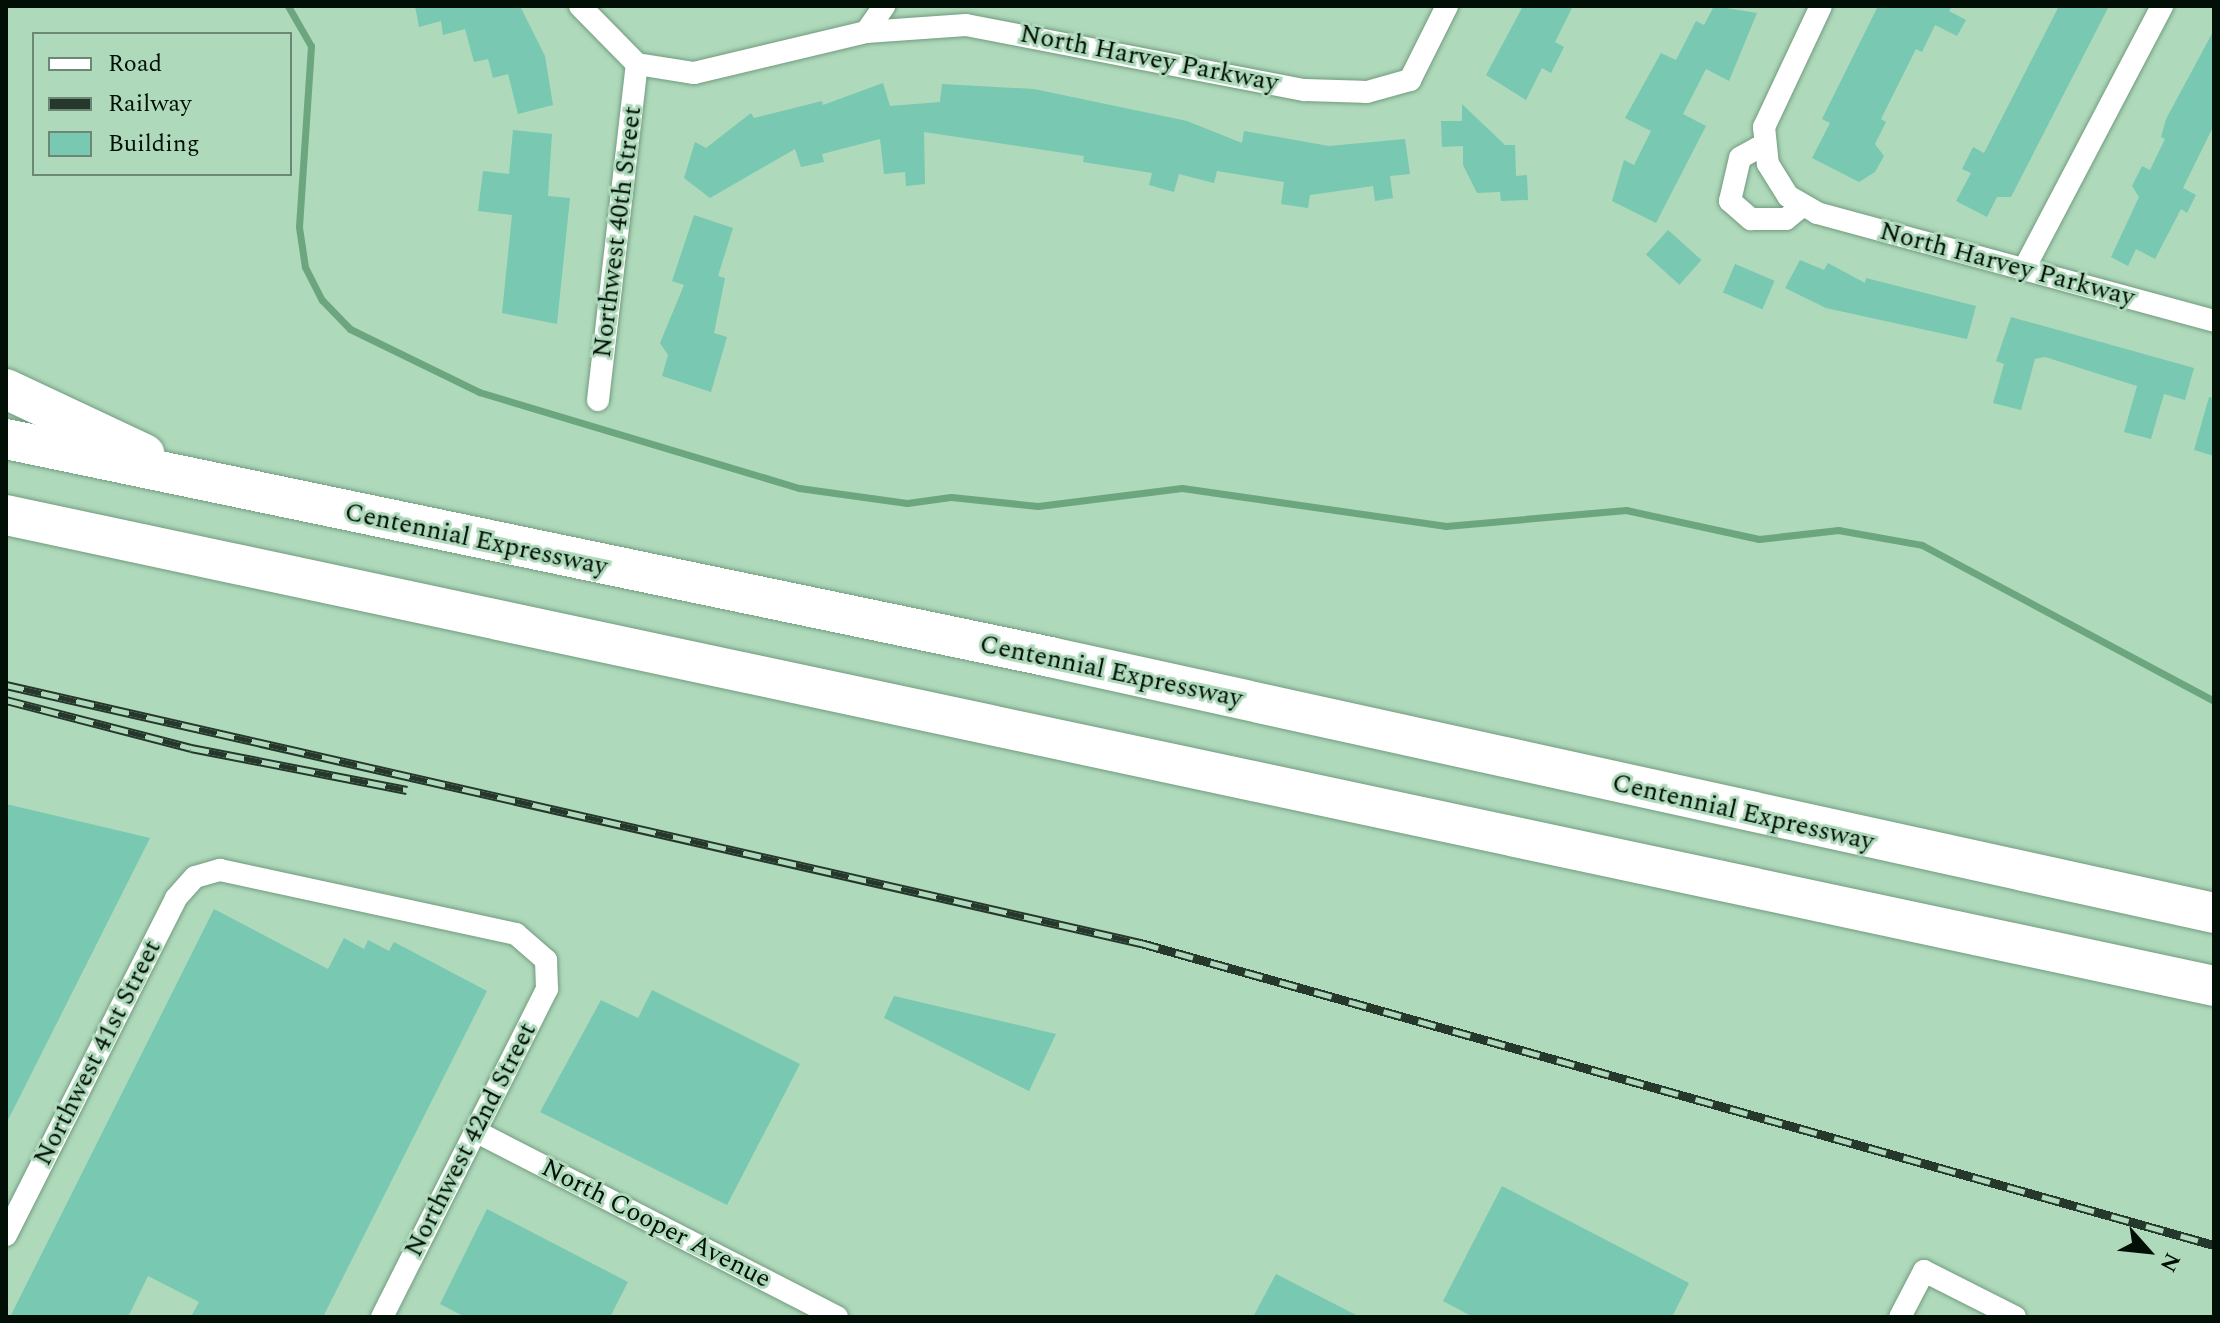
<!DOCTYPE html>
<html>
<head>
<meta charset="utf-8">
<style>
	body { margin:0 }
	#map { position:relative; width:2220px; height:1323px; overflow:hidden; background:#afd9bb; font-family:Spectral,serif }
	div>[style] { position:absolute }
	[style*='--x'] { left:calc(var(--x)*1px); top:calc(var(--y)*1px); width:calc(var(--w)*1px); rotate:calc(var(--a)*1deg) }
	.stream>* { height:7px; margin:-3.5px; padding:0 3.5px; transform-origin:3.5px; border-radius:3.5px; background:#6ba67e }
	.building>* { inset:0; background:#78c8b2; transform-origin:0 0 }
	.roads { filter:drop-shadow(0 0 2px #729b7f) drop-shadow(0 0 2px #729b7f) }
	.minor>* { height:22px; margin:-11px; padding:0 11px; transform-origin:11px; border-radius:11px; background:#fff }
	.motorway>* { height:40px; margin:-20px; padding:0 20px; transform-origin:20px; border-radius:20px; background:#fff }
	.rail>* { height:9px; margin-top:-4.5px; transform-origin:0; background:repeating-linear-gradient(90deg,#afd9bb 0 18px,#25382b 0 36px); box-sizing:border-box; border-block:2px solid #25382b }
	span { translate:-50% -50%; white-space:nowrap; text-align:center; line-height:1.15; -webkit-text-stroke:6px #afd9bb; paint-order:stroke }
	.street-label { font-size:26px; color:#020f06 }
	.frame { position:absolute; inset:0; border:8px solid #020f06; pointer-events:none }
	.legend { position:absolute; left:32px; top:32px; width:260px; height:144px; box-sizing:border-box; background:#afd9bb; border:2px solid #6a8873; margin:0; padding:10px 14px; list-style:none; font-size:24px; color:#020f06 }
	.legend li { display:flex; align-items:center; gap:16px; height:40px }
	.legend b { width:40px; border:2px solid #6a8873 }
	.north { position:absolute; left:2108px; top:1211px; width:80px; height:80px; -webkit-text-stroke:6px #afd9bb; paint-order:stroke; rotate:117deg; font-size:22px; font-weight:700; line-height:32px; text-align:center; color:#020f06 }
	.north::after { content:''; display:block; margin:auto; width:28px; height:36px; background:#020f06; clip-path:polygon(50% 0,100% 100%,50% 72%,0 100%) }
</style>
</head>
<body>
<div id="map">
	<div class="stream">
		<div style="--x:288;--y:6;--w:46;--a:60.1"></div>
		<div style="--x:311;--y:46;--w:181;--a:93.8"></div>
		<div style="--x:299;--y:227;--w:40;--a:81.5"></div>
		<div style="--x:305;--y:267;--w:37;--a:63"></div>
		<div style="--x:322;--y:300;--w:40;--a:46"></div>
		<div style="--x:350;--y:329;--w:144;--a:26"></div>
		<div style="--x:479;--y:392;--w:334;--a:16.7"></div>
		<div style="--x:799;--y:488;--w:109;--a:7.9"></div>
		<div style="--x:907;--y:503;--w:44;--a:-7.8"></div>
		<div style="--x:951;--y:497;--w:87;--a:5.9"></div>
		<div style="--x:1038;--y:506;--w:145;--a:-7.1"></div>
		<div style="--x:1182;--y:488;--w:267;--a:8.2"></div>
		<div style="--x:1446;--y:526;--w:181;--a:-5.1"></div>
		<div style="--x:1626;--y:510;--w:136;--a:12.3"></div>
		<div style="--x:1759;--y:539;--w:80;--a:-6.5"></div>
		<div style="--x:1838;--y:530;--w:85;--a:10.1"></div>
		<div style="--x:1922;--y:545;--w:331;--a:28.1"></div>
	</div>
	<div class="building">
		<div style="clip-path:polygon(415px 6px,520px 6px,545px 56px,553px 105px,518px 114px,508px 74px,493px 78px,488px 59px,474px 62px,465px 29px,443px 35px,441px 21px,419px 27px)"></div>
		<div style="clip-path:polygon(1523px 6px,1573px 6px,1555px 42px,1564px 47px,1551px 73px,1542px 68px,1526px 100px,1486px 75px)"></div>
		<div style="clip-path:polygon(1714px 6px,1757px 13px,1729px 81px,1706px 69px,1683px 114px,1706px 126px,1656px 223px,1612px 201px,1624px 160px,1634px 165px,1651px 131px,1625px 118px,1661px 53px,1676px 60px,1696px 21px,1704px 25px)"></div>
		<div style="clip-path:polygon(1878px 6px,1952px 6px,1949px 11px,1966px 20px,1957px 36px,1935px 25px,1922px 52px,1916px 49px,1881px 119px,1886px 122px,1875px 144px,1884px 156px,1875px 172px,1859px 182px,1812px 158px,1830px 123px,1822px 119px)"></div>
		<div style="clip-path:polygon(2059px 6px,2109px 6px,2011px 197px,1997px 197px,1987px 217px,1956px 201px,1971px 173px,1962px 169px,1973px 147px,1984px 153px)"></div>
		<div style="clip-path:polygon(2214px 30px,2214px 125px,2183px 188px,2196px 195px,2187px 213px,2181px 209px,2155px 259px,2136px 249px,2128px 266px,2111px 257px,2139px 197px,2132px 186px,2142px 166px,2150px 170px,2165px 139px,2161px 137px,2166px 119px)"></div>
		<div style="clip-path:polygon(883px 83px,890px 106px,940px 102px,942px 84px,1034px 89px,1187px 121px,1242px 143px,1244px 131px,1329px 146px,1405px 139px,1410px 174px,1390px 176px,1393px 198px,1375px 201px,1373px 186px,1310px 195px,1308px 208px,1281px 204px,1284px 182px,1217px 171px,1214px 183px,1179px 174px,1174px 192px,1149px 185px,1152px 173px,1083px 162px,1084px 156px,924px 132px,925px 184px,906px 186px,905px 172px,884px 174px,880px 139px,822px 154px,824px 162px,801px 167px,795px 149px,710px 198px,684px 178px,695px 142px,706px 148px,751px 113px,754px 118px,822px 101px,823px 105px)"></div>
		<div style="clip-path:polygon(1462px 104px,1505px 145px,1515px 145px,1516px 176px,1527px 175px,1528px 200px,1501px 201px,1500px 192px,1477px 193px,1463px 165px,1463px 146px,1442px 147px,1441px 121px,1462px 121px)"></div>
		<div style="clip-path:polygon(513px 130px,552px 134px,548px 196px,570px 198px,557px 324px,502px 313px,512px 215px,478px 211px,483px 171px,509px 174px)"></div>
		<div style="clip-path:polygon(694px 215px,733px 228px,718px 276px,725px 278px,714px 333px,727px 337px,711px 392px,662px 376px,668px 355px,660px 343px,684px 285px,672px 281px)"></div>
		<div style="left:1668px;top:230px;width:45px;height:33px;rotate:42deg"></div>
		<div style="clip-path:polygon(1800px 260px,1824px 270px,1828px 263px,1865px 283px,1866px 278px,1976px 306px,1967px 339px,1826px 308px,1785px 288px)"></div>
		<div style="left:1735px;top:264px;width:43px;height:31px;rotate:23deg"></div>
		<div style="clip-path:polygon(2011px 317px,2194px 368px,2185px 400px,2164px 394px,2151px 439px,2124px 432px,2137px 386px,2045px 357px,2035px 359px,2021px 410px,1993px 403px,2004px 364px,1996px 361px)"></div>
		<div style="clip-path:polygon(2209px 397px,2214px 398px,2214px 456px,2194px 450px)"></div>
		<div style="clip-path:polygon(6px 804px,150px 838px,6px 1124px)"></div>
		<div style="clip-path:polygon(214px 909px,328px 969px,344px 938px,364px 949px,368px 940px,389px 951px,394px 942px,487px 991px,323px 1317px,191px 1317px,199px 1302px,148px 1276px,128px 1317px,10px 1317px)"></div>
		<div style="clip-path:polygon(652px 990px,800px 1064px,727px 1205px,540px 1112px,601px 1000px,638px 1018px)"></div>
		<div style="clip-path:polygon(894px 996px,1056px 1034px,1029px 1091px,884px 1018px)"></div>
		<div style="clip-path:polygon(1502px 1186px,1689px 1283px,1672px 1317px,1473px 1317px,1443px 1301px)"></div>
		<div style="clip-path:polygon(487px 1209px,628px 1282px,610px 1317px,465px 1317px,440px 1304px)"></div>
		<div style="clip-path:polygon(1276px 1274px,1360px 1317px,1253px 1317px)"></div>
	</div>
	<div class="roads">
		<div class="minor">
			<div style="--x:580;--y:6;--w:81;--a:45.5"></div>
			<div style="--x:637;--y:64;--w:58;--a:9"></div>
			<div style="--x:694;--y:73;--w:177;--a:-13.4"></div>
			<div style="--x:866;--y:32;--w:100;--a:-4"></div>
			<div style="--x:966;--y:25;--w:345;--a:10.9"></div>
			<div style="--x:1305;--y:90;--w:62;--a:1.8"></div>
			<div style="--x:1367;--y:92;--w:45;--a:-15.6"></div>
			<div style="--x:1410;--y:80;--w:83;--a:-63.4"></div>
			<div style="--x:1821;--y:6;--w:134;--a:115.2"></div>
			<div style="--x:1764;--y:127;--w:37;--a:84"></div>
			<div style="--x:1768;--y:164;--w:38;--a:58"></div>
			<div style="--x:1788;--y:196;--w:34;--a:30"></div>
			<div style="--x:1817;--y:213;--w:411;--a:15.2"></div>
			<div style="--x:866;--y:32;--w:32;--a:-55"></div>
			<div style="--x:1763;--y:145;--w:26;--a:151"></div>
			<div style="--x:1740;--y:158;--w:44;--a:103.1"></div>
			<div style="--x:1730;--y:201;--w:28;--a:41"></div>
			<div style="--x:1751;--y:219;--w:35;--a:0"></div>
			<div style="--x:1786;--y:219;--w:21;--a:-39"></div>
			<div style="--x:2024;--y:269;--w:297;--a:-62.3"></div>
			<div style="--x:598;--y:400;--w:338;--a:-83.4"></div>
			<div style="--x:475;--y:1131;--w:407;--a:27.2"></div>
			<div style="--x:6;--y:1235;--w:377;--a:-63.2"></div>
			<div style="--x:176;--y:898;--w:28;--a:-48"></div>
			<div style="--x:195;--y:877;--w:26;--a:-16"></div>
			<div style="--x:220;--y:870;--w:303;--a:12.2"></div>
			<div style="--x:516;--y:934;--w:40;--a:41"></div>
			<div style="--x:546;--y:960;--w:29;--a:88"></div>
			<div style="--x:547;--y:989;--w:367;--a:116.7"></div>
			<div style="--x:1900;--y:1317;--w:52;--a:-62.4"></div>
			<div style="--x:1924;--y:1271;--w:102;--a:26.8"></div>
		</div>
		<div class="motorway">
			<div style="--x:6;--y:389;--w:153;--a:25.2"></div>
			<div style="--x:6;--y:439;--w:1067;--a:11.79"></div>
			<div style="--x:1050;--y:657;--w:1192;--a:12.4"></div>
			<div style="--x:6;--y:515;--w:2258;--a:12.04"></div>
		</div>
	</div>
	<div class="rail">
		<div style="--x:6;--y:685;--w:1164;--a:12.81"></div>
		<div style="--x:1141;--y:943;--w:1115;--a:15.72"></div>
		<div style="--x:6;--y:700;--w:191;--a:14.5"></div>
		<div style="--x:191;--y:748;--w:220;--a:11"></div>
	</div>
	<div class="street-label">
		<span style="left:1149px;top:59px;rotate:11deg">North Harvey Parkway</span>
		<span style="left:618px;top:232px;rotate:-83deg">Northwest 40th Street</span>
		<span style="left:2007px;top:265px;rotate:15deg">North Harvey Parkway</span>
		<span style="left:476px;top:540px;rotate:12deg">Centennial Expressway</span>
		<span style="left:1111px;top:672px;rotate:12deg">Centennial Expressway</span>
		<span style="left:1743px;top:813px;rotate:13deg">Centennial Expressway</span>
		<span style="left:98px;top:1053px;rotate:-63deg">Northwest 41st Street</span>
		<span style="left:471px;top:1140px;rotate:-63deg">Northwest 42nd Street</span>
		<span style="left:656px;top:1224px;rotate:27deg">North Cooper Avenue</span>
	</div>
	<div class="frame"></div>
	<ul class="legend">
	<li><b style="height:10px;background:#fff"></b>Road</li>
	<li><b style="height:10px;background:#25382b"></b>Railway</li>
	<li><b style="height:22px;background:#78c8b2"></b>Building</li>
	</ul>
	<div class="north">N</div>
</div>
</body>
</html>
